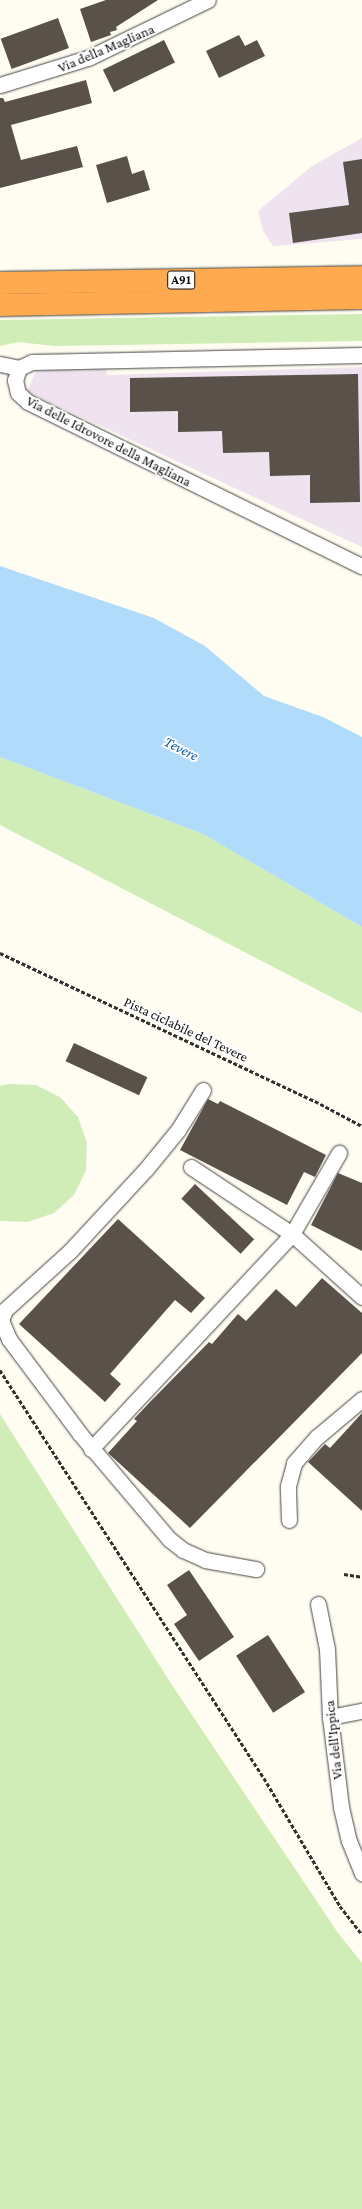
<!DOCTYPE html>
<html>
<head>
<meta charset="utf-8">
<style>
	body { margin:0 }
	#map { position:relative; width:362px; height:2209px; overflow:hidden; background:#fffdf1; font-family:"Crimson Pro",serif }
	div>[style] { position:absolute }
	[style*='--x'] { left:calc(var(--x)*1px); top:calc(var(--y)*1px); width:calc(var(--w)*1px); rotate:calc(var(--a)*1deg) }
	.industrial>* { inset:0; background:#eee3ee }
	.green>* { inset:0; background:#d0edb7 }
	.water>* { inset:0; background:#b1dbfb }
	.building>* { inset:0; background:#59514a; transform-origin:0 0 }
	.path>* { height:2.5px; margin-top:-1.25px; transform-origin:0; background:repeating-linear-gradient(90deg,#313131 0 4px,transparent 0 6px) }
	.roads { filter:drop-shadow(0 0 1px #424242) drop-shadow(0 0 1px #424242) }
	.minor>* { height:15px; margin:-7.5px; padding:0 7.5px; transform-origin:7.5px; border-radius:7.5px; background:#fff }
	.highway>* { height:22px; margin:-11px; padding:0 11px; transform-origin:11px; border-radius:11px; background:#ffaa4f }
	span { translate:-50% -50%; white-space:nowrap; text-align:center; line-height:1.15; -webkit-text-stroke:4px #fff; paint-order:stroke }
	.shield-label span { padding:1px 3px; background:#fff; border:1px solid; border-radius:3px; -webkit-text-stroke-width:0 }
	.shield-label { font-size:13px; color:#0f0f0f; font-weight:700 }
	.street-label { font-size:14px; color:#0f0f0f }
	.water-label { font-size:15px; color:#0d5dac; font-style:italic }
</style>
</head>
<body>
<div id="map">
	<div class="industrial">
		<div style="clip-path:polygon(362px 138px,362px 239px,273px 246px,263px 231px,258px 211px,312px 166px)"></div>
		<div style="clip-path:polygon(106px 366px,107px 375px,362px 367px,362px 547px,27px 392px,36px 371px)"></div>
	</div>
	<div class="green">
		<div style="clip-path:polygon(362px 314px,362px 341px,54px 346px,18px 342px,0 346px,0 320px)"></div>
		<div style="clip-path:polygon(0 757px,203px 834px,362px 927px,362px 1013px,0 825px)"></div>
		<div style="clip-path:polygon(8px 1084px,36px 1085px,60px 1097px,78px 1117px,87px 1143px,86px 1170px,74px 1195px,54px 1213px,28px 1222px,0 1221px,0 1086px)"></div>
		<div style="clip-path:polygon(0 1414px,172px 1685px,338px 1933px,362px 1963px,362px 2209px,0 2209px)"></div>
	</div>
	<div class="water">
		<div style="clip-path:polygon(0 566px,154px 618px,205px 646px,264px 696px,323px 717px,362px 737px,362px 927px,203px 834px,0 757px)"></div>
	</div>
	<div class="building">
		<div style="clip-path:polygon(106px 0,158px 0,116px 27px,117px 30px,110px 32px,111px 35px,91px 42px,80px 9px)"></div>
		<div style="left:58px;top:18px;width:32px;height:61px;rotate:70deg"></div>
		<div style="clip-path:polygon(239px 35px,245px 46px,257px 40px,265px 56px,219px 78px,206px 51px)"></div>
		<div style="left:164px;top:40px;width:25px;height:68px;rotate:64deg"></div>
		<div style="clip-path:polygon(86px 80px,92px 103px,11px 125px,21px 160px,77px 146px,83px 167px,0 188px,0 98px,3px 98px,5px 102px)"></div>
		<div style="clip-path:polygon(127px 156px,132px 174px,144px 170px,150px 190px,107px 203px,96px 165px)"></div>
		<div style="clip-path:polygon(362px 159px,362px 233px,293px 243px,289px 213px,349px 205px,343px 162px)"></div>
		<div style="clip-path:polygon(358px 374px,360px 502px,310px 503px,310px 475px,270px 476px,269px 452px,223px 453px,222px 431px,178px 432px,178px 411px,130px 412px,130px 378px)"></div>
		<div style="left:74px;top:1043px;width:81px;height:20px;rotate:25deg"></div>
		<div style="clip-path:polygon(208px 1099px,218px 1104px,220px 1101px,326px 1155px,315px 1177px,304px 1172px,287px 1205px,180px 1150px)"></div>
		<div style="clip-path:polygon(338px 1173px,362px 1183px,362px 1251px,311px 1225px)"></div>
		<div style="left:195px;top:1184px;width:81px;height:20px;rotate:43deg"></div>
		<div style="clip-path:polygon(118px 1219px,205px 1298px,191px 1313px,175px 1300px,110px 1374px,121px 1384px,105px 1402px,19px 1324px)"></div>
		<div style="clip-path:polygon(322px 1278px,362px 1313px,362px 1353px,190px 1528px,108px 1453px,137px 1421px,134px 1419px,150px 1402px,209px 1342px,212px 1344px,238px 1314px,246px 1321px,276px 1289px,296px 1307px)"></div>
		<div style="clip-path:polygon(362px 1413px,362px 1511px,308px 1462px,325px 1444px,330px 1448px)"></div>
		<div style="clip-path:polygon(189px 1570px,234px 1637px,199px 1661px,174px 1624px,187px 1615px,167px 1585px)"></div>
		<div style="left:268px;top:1635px;width:68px;height:38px;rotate:57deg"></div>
	</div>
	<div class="path">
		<div style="--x:0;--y:953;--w:348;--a:25.2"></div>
		<div style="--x:315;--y:1101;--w:53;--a:28"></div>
		<div style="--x:0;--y:1370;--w:492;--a:57.1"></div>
		<div style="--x:267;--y:1783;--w:143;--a:59.3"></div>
		<div style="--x:340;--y:1906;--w:36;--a:52"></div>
		<div style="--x:344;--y:1574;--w:18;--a:9"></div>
	</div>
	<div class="roads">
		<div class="minor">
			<div style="--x:0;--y:85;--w:92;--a:-17.1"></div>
			<div style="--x:88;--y:58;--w:133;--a:-25.8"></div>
			<div style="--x:362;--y:355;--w:330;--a:178.8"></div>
			<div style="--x:32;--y:362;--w:14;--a:155"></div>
			<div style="--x:19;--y:368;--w:13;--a:108"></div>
			<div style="--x:15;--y:380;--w:13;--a:77"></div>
			<div style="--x:18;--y:393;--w:13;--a:42"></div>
			<div style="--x:28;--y:402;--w:372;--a:26.2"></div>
			<div style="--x:0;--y:364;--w:19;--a:12"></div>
			<div style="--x:203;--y:1090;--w:47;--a:122"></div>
			<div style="--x:178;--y:1130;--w:50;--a:129.4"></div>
			<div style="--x:146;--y:1169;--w:112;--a:132.8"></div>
			<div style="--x:70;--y:1251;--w:88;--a:137.8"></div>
			<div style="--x:5;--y:1310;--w:11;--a:112"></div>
			<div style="--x:1;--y:1320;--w:21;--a:67"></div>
			<div style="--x:9;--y:1339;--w:119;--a:53.2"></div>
			<div style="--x:80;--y:1434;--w:138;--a:49.7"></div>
			<div style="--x:169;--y:1539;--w:18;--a:38"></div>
			<div style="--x:183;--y:1550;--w:24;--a:24"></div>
			<div style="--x:205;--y:1560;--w:52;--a:10"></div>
			<div style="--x:191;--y:1167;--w:121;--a:33.6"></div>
			<div style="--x:292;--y:1234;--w:94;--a:42"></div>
			<div style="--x:91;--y:1449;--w:294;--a:-46.9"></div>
			<div style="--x:292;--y:1234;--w:94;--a:-59.9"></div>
			<div style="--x:289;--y:1520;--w:34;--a:-92"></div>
			<div style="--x:288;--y:1486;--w:24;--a:-75"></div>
			<div style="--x:294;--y:1463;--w:35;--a:-49"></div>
			<div style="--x:317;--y:1437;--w:59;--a:-40.2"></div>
			<div style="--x:318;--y:1604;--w:46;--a:78.7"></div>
			<div style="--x:327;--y:1649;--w:68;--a:87.5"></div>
			<div style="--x:330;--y:1717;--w:91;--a:83"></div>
			<div style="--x:341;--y:1807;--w:35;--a:77"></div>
			<div style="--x:349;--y:1841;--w:35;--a:68"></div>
			<div style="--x:330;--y:1717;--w:33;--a:-11"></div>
		</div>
		<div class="highway">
			<div style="--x:0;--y:283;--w:362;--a:-0.9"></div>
			<div style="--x:0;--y:305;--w:362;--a:-1.1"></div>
		</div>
	</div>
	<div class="shield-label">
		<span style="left:181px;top:280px">A91</span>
	</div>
	<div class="street-label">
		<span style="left:106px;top:48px;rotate:-23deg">Via della Magliana</span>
		<span style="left:109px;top:441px;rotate:27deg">Via delle Idrovore della Magliana</span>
		<span style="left:186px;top:1029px;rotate:25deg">Pista ciclabile del Tevere</span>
		<span style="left:333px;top:1740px;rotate:-96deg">Via dell'Ippica</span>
	</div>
	<div class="water-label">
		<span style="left:181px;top:749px;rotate:27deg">Tevere</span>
	</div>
</div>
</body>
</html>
